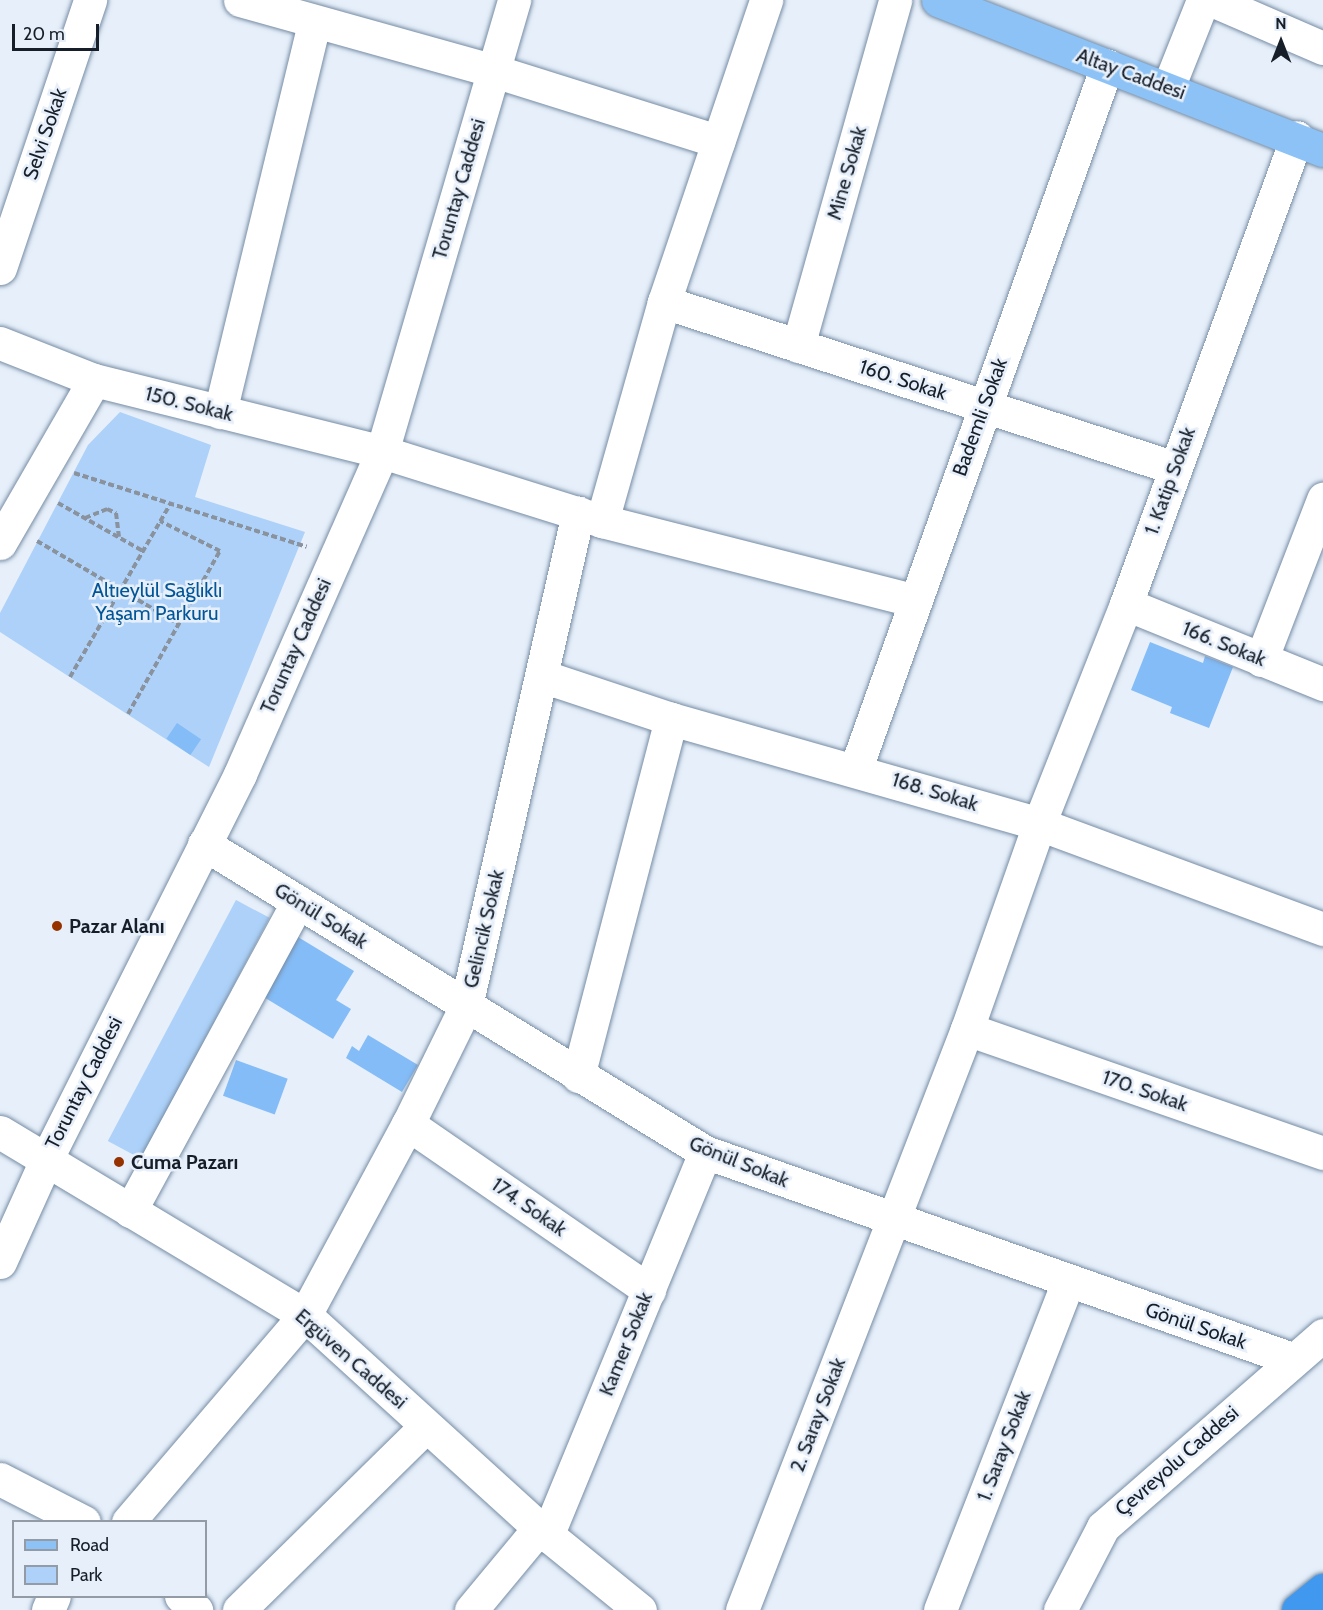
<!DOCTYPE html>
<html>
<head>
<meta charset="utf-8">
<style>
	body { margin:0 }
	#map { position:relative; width:1323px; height:1610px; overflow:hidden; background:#e6effa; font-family:Cabin,sans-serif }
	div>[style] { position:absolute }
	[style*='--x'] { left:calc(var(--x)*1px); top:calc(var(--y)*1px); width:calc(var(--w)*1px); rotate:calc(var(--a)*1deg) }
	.green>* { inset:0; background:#add1f8; transform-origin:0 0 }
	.building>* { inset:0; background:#84bcf7; transform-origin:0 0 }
	.path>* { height:4px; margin-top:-2px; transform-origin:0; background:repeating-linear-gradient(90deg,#89929d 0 6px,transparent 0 9px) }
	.roads { filter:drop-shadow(0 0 2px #768ca4) drop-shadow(0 0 2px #768ca4) }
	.minor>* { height:33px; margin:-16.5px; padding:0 16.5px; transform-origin:16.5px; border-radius:16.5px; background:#fff }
	.major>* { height:33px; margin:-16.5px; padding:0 16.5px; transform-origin:16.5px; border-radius:16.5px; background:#8cc2f5 }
	.highway>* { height:33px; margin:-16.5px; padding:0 16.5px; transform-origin:16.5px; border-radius:16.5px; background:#4099ef }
	.dots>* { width:16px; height:16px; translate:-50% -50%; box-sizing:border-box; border:3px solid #e6effa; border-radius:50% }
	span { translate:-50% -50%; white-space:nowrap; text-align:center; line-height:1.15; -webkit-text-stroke:5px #e6effa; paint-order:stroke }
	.street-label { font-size:20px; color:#161f29 }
	.park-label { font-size:20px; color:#025596 }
	.poi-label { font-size:20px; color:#161f29; font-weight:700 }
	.left { translate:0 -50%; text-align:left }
	.legend { position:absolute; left:12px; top:1520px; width:195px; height:78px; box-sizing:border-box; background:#e6effa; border:2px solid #939ca6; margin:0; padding:8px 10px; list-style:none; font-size:18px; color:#161f29 }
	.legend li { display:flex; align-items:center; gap:12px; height:30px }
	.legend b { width:30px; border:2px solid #939ca6 }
	.north { position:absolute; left:1251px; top:12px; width:60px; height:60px; -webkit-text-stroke:4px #e6effa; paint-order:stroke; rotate:0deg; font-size:16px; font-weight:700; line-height:24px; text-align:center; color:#161f29 }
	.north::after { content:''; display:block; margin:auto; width:21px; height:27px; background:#161f29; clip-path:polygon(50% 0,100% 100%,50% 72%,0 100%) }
	.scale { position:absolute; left:12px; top:24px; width:87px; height:27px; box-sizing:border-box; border:3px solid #161f29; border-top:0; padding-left:8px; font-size:18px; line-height:21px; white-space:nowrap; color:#161f29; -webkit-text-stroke:4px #e6effa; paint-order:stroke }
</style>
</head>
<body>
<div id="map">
	<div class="green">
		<div style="clip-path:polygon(120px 412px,211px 445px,195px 497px,305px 532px,209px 767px,0 632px,0 613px,88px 445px)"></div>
		<div style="left:236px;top:900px;width:38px;height:273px;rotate:28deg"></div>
	</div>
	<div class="building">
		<div style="clip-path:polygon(1150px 642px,1203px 663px,1205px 656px,1233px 667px,1209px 728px,1170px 713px,1172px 707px,1131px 690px)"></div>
		<div style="left:177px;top:723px;width:29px;height:19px;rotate:34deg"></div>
		<div style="clip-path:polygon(298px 937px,354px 971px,336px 1000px,351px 1009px,333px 1039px,262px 996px)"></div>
		<div style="clip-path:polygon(368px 1035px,418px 1065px,402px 1092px,346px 1058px,352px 1046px,359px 1051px)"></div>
		<div style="left:236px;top:1060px;width:55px;height:38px;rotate:20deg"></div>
	</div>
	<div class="path">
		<div style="--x:74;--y:473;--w:244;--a:17.6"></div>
		<div style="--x:58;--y:503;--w:98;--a:29.5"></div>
		<div style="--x:85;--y:518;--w:24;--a:-22"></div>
		<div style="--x:107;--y:509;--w:10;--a:24"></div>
		<div style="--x:116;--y:513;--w:24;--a:83"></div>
		<div style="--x:37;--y:541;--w:164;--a:30.3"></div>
		<div style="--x:70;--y:677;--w:201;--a:-59.9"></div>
		<div style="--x:128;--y:714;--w:187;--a:-60.6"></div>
		<div style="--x:220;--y:551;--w:67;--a:-153.4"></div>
	</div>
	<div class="roads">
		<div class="minor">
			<div style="--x:240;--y:0;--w:264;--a:15.6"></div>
			<div style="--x:494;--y:71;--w:235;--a:17.4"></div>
			<div style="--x:1212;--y:0;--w:121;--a:23.4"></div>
			<div style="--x:1168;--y:88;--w:95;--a:-68.3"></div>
			<div style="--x:0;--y:268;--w:283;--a:-71.4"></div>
			<div style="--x:664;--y:302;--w:537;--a:18"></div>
			<div style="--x:0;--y:343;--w:101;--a:21.5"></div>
			<div style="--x:94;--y:380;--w:297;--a:14"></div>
			<div style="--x:382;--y:452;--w:231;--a:17.4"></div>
			<div style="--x:602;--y:521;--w:321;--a:14.3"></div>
			<div style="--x:798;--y:346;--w:359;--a:-74.3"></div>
			<div style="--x:220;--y:412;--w:400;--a:-76.4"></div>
			<div style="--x:602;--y:521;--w:228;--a:-74.2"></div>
			<div style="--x:664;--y:302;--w:319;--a:-71.3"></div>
			<div style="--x:0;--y:543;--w:188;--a:-60"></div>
			<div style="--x:1126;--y:604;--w:213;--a:22.1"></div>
			<div style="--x:1261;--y:660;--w:173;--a:-68.9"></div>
			<div style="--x:542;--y:676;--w:136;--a:18.4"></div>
			<div style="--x:671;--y:719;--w:383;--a:15.9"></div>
			<div style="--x:1039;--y:824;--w:303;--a:20.3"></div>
			<div style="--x:856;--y:768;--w:746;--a:-70.33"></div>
			<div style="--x:204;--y:844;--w:588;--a:31.58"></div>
			<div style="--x:705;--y:1152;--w:622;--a:19.42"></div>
			<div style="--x:967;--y:1029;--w:377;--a:19.2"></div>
			<div style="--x:578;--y:1076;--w:369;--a:-75.4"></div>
			<div style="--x:408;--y:1124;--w:293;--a:34.6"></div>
			<div style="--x:0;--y:1132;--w:356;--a:31"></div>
			<div style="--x:305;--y:1315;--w:316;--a:42.3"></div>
			<div style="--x:539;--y:1528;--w:130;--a:39.1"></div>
			<div style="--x:130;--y:1211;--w:352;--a:-61.5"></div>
			<div style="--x:0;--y:1262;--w:112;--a:-65.7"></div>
			<div style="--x:46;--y:1160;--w:432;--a:-63.3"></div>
			<div style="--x:240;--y:774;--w:352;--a:-66.2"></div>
			<div style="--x:382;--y:452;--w:471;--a:-73.7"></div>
			<div style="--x:0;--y:1479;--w:94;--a:27.1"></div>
			<div style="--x:128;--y:1522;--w:272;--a:-49.5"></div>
			<div style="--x:305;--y:1315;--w:217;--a:-61.7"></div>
			<div style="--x:408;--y:1124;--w:131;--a:-63.8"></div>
			<div style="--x:466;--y:1006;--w:506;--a:-77.2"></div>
			<div style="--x:547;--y:1536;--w:415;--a:-67.6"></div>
			<div style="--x:181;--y:1596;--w:21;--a:43"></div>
			<div style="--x:48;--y:1610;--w:15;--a:-67"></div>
			<div style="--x:239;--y:1610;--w:262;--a:-44.5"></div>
			<div style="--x:471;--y:1610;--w:107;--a:-50.3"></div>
			<div style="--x:742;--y:1610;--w:623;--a:-68.83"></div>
			<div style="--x:967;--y:1029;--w:217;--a:-70.6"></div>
			<div style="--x:1039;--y:824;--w:237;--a:-68.4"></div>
			<div style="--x:1126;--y:604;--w:497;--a:-69.9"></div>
			<div style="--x:940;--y:1610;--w:352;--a:-68.7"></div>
			<div style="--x:1060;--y:1610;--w:93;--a:-62.6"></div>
			<div style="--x:1103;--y:1527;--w:292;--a:-41.1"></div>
		</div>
		<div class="major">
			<div style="--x:938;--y:0;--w:413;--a:21.3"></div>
		</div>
		<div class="highway">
			<div style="--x:1298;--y:1610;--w:32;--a:-39"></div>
		</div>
	</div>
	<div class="dots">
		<div style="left:57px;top:926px;background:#963200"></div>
		<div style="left:119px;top:1162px;background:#963200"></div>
	</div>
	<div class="street-label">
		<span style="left:1131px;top:74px;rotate:20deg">Altay Caddesi</span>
		<span style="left:45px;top:134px;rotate:-71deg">Selvi Sokak</span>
		<span style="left:847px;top:173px;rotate:-74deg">Mine Sokak</span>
		<span style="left:459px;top:189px;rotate:-74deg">Toruntay Caddesi</span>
		<span style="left:903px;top:380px;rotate:18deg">160. Sokak</span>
		<span style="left:189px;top:404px;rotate:14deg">150. Sokak</span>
		<span style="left:980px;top:417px;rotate:-70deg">Bademli Sokak</span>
		<span style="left:1170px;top:481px;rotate:-70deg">1. Katip Sokak</span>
		<span style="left:1224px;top:644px;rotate:22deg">166. Sokak</span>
		<span style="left:296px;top:646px;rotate:-66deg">Toruntay Caddesi</span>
		<span style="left:935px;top:792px;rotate:17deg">168. Sokak</span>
		<span style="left:321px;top:916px;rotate:32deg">Gönül Sokak</span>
		<span style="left:484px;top:929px;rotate:-77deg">Gelincik Sokak</span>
		<span style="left:84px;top:1083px;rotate:-63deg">Toruntay Caddesi</span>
		<span style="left:1145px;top:1091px;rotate:19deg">170. Sokak</span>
		<span style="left:739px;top:1162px;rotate:22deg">Gönül Sokak</span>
		<span style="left:529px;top:1207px;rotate:35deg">174. Sokak</span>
		<span style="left:1196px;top:1326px;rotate:19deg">Gönül Sokak</span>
		<span style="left:626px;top:1344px;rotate:-68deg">Kamer Sokak</span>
		<span style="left:351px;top:1359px;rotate:41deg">Ergüven Caddesi</span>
		<span style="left:818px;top:1415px;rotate:-69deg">2. Saray Sokak</span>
		<span style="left:1004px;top:1446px;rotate:-69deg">1. Saray Sokak</span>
		<span style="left:1177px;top:1461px;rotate:-41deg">Çevreyolu Caddesi</span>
	</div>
	<div class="park-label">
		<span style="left:157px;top:602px">Altıeylül Sağlıklı<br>Yaşam Parkuru</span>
	</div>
	<div class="poi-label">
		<span class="left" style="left:69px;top:926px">Pazar Alanı</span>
		<span class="left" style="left:131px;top:1162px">Cuma Pazarı</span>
	</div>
	<ul class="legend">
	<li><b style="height:8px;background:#8cc2f5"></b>Road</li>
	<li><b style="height:16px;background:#add1f8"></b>Park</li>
	</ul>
	<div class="north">N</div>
	<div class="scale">20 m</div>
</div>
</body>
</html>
